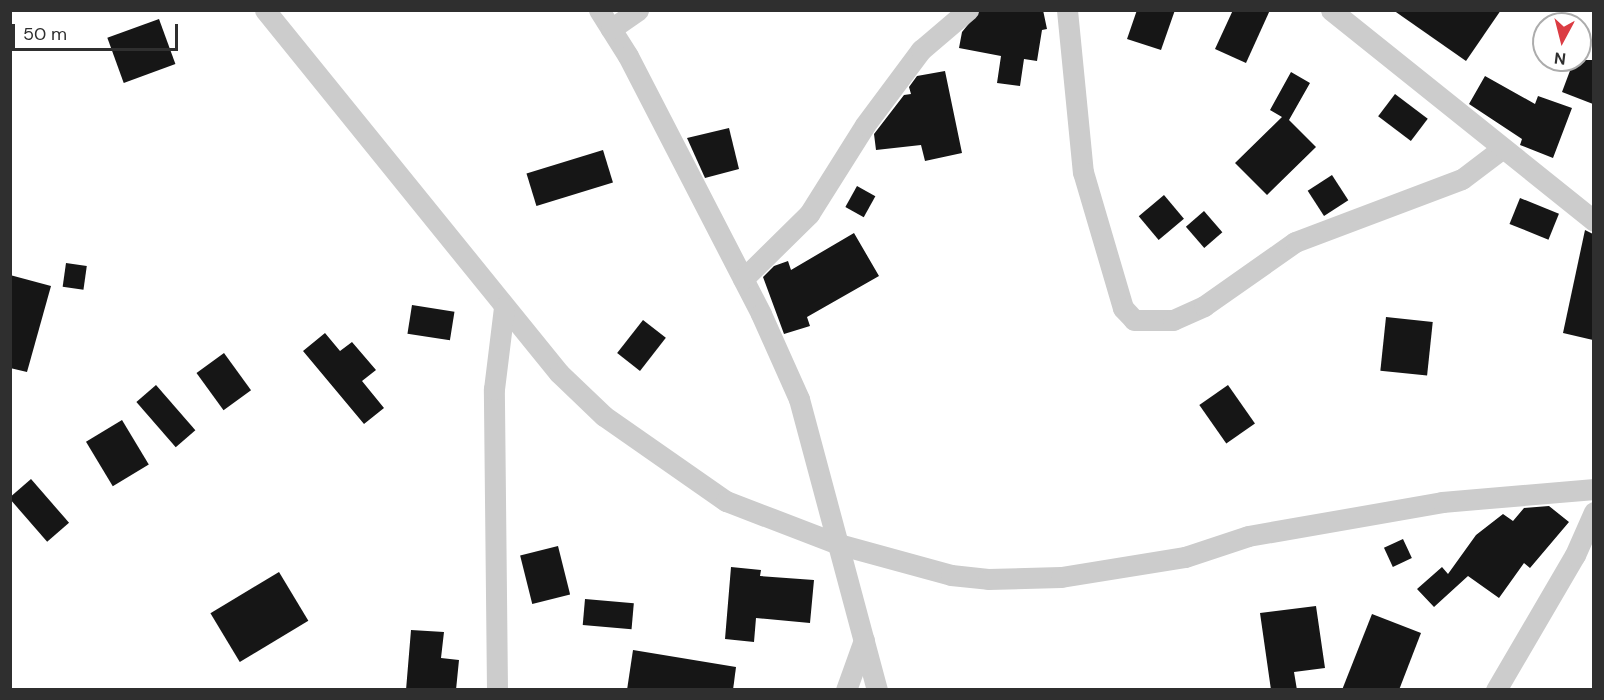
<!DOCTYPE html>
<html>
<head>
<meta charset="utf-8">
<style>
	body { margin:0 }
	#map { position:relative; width:1604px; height:700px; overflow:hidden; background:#fff; font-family:"DM Sans",sans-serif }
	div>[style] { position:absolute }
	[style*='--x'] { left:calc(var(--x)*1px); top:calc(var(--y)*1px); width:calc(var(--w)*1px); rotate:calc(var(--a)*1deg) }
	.building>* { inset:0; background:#161616; transform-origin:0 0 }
	.minor>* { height:21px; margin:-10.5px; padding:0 10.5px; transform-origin:10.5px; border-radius:10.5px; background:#ccc }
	span { translate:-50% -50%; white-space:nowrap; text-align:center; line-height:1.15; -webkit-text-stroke:6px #fff; paint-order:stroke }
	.frame { position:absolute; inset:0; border:12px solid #2f2f2f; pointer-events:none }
	.north { position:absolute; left:1532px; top:12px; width:60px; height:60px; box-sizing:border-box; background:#fff; border:2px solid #acacac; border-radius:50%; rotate:187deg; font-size:16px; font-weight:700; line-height:24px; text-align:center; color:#2f2f2f }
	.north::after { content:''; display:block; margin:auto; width:21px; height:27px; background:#db3c43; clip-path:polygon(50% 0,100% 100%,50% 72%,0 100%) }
	.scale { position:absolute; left:12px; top:24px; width:166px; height:27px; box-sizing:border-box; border:3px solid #2f2f2f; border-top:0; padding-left:8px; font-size:18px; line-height:21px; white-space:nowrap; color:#2f2f2f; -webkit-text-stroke:4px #fff; paint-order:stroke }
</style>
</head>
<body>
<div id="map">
	<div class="building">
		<div style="clip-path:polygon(980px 10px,1043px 10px,1047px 29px,1042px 30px,1037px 61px,1024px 59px,1020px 86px,997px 83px,1001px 56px,959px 48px,962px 32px)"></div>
		<div style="clip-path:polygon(1137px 10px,1175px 10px,1161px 50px,1127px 39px)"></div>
		<div style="clip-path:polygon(1233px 10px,1270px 10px,1246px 63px,1215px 49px)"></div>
		<div style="clip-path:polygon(1393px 10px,1501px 10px,1466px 61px)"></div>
		<div style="left:159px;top:19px;width:48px;height:55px;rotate:70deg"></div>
		<div style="clip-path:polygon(1574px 60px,1593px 60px,1593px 104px,1562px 92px)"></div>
		<div style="clip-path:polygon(945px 71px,962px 153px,925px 161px,921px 145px,876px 150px,874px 134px,904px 95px,911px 94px,909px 87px,917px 76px)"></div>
		<div style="clip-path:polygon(1291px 72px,1310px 83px,1289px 120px,1316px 147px,1267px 195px,1235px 163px,1282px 117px,1270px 110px)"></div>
		<div style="clip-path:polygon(1485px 76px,1535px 104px,1538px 96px,1572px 108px,1553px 158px,1520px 145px,1522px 139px,1469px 104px)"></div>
		<div style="left:1395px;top:94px;width:41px;height:28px;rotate:37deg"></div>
		<div style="clip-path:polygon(729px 128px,739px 169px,705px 178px,687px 138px)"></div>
		<div style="left:603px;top:150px;width:34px;height:80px;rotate:73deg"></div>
		<div style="left:1332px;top:175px;width:30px;height:29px;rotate:57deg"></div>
		<div style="left:857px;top:186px;width:21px;height:24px;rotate:29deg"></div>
		<div style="left:1164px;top:195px;width:31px;height:33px;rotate:50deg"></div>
		<div style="left:1520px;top:198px;width:42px;height:28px;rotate:22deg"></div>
		<div style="left:1204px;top:211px;width:28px;height:24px;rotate:49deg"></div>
		<div style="clip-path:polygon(1585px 230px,1593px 234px,1593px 340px,1563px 333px)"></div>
		<div style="clip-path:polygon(854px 233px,879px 276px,807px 317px,810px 326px,784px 334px,763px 277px,774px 266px,788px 261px,791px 270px)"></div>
		<div style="left:66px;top:263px;width:21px;height:24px;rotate:8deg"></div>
		<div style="clip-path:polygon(10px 275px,51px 286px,27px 372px,10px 368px)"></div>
		<div style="left:412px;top:305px;width:43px;height:29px;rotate:9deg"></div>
		<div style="left:1386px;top:317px;width:47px;height:54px;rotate:6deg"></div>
		<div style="left:643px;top:320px;width:29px;height:42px;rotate:38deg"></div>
		<div style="clip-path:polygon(325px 333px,340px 351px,352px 342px,376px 370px,362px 381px,384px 408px,364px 424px,303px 351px)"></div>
		<div style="left:224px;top:353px;width:46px;height:34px;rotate:54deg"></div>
		<div style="left:156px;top:385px;width:60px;height:26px;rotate:49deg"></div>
		<div style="left:1228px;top:385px;width:47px;height:35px;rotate:55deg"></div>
		<div style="left:122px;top:420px;width:52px;height:42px;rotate:59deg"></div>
		<div style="left:31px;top:479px;width:58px;height:29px;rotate:49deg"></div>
		<div style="clip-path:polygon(1549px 506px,1569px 522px,1530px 568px,1524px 563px,1499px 598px,1468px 576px,1434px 607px,1417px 589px,1442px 567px,1448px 574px,1476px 535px,1503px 514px,1513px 521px,1524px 508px)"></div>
		<div style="left:1403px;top:539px;width:21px;height:21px;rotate:65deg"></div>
		<div style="left:558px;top:546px;width:50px;height:39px;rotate:76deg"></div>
		<div style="clip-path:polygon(731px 567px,761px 570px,760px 576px,814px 580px,810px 623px,756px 618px,754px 642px,725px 639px)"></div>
		<div style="left:279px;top:572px;width:57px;height:80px;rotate:59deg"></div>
		<div style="left:585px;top:599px;width:49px;height:26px;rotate:5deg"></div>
		<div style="clip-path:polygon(1316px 606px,1325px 668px,1294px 672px,1297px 690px,1271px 690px,1260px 613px)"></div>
		<div style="clip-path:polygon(1372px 614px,1421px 633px,1399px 690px,1342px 690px)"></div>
		<div style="clip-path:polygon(411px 630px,444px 632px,441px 658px,459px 660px,456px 690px,406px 690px)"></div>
		<div style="clip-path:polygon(633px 650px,736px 667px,733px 690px,627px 690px)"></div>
	</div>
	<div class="minor">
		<div style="--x:265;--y:10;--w:467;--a:51"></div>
		<div style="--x:559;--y:373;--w:62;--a:43.7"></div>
		<div style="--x:604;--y:416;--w:149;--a:34.9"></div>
		<div style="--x:726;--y:501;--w:120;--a:21"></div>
		<div style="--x:838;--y:544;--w:117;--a:15.3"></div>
		<div style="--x:951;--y:575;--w:37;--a:6"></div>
		<div style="--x:988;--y:579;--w:73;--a:-1.6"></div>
		<div style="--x:1061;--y:577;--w:126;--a:-9.2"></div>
		<div style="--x:1185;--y:557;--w:66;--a:-18.4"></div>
		<div style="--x:1248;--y:536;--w:197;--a:-9.9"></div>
		<div style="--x:1442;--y:502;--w:153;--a:-4.9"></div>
		<div style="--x:599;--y:10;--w:54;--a:57.8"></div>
		<div style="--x:628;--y:56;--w:290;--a:62.7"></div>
		<div style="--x:761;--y:314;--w:93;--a:65.9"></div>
		<div style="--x:799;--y:399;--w:301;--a:75"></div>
		<div style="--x:1067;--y:10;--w:163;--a:84.4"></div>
		<div style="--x:1083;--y:172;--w:142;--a:73.6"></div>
		<div style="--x:1123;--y:308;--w:16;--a:47"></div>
		<div style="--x:1134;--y:320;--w:39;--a:0"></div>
		<div style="--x:1173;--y:320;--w:34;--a:-24"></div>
		<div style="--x:1204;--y:306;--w:111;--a:-35.1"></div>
		<div style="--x:1295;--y:242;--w:178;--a:-20.7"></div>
		<div style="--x:1462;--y:179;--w:51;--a:-37.1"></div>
		<div style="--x:1331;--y:10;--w:337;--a:38.7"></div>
		<div style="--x:611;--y:29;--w:33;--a:-35"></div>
		<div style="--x:743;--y:279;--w:93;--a:-44.6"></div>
		<div style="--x:809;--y:214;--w:105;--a:-57.8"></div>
		<div style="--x:865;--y:125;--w:94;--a:-53.3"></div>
		<div style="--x:921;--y:50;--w:62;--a:-40.4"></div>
		<div style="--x:497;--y:690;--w:301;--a:-90.6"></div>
		<div style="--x:494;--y:389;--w:83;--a:-83"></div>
		<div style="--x:846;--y:690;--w:53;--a:-70.2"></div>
		<div style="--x:1496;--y:690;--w:156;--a:-59.7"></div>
		<div style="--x:1575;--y:555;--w:47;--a:-66.2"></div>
	</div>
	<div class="frame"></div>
	<div class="north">N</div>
	<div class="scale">50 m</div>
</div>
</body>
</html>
